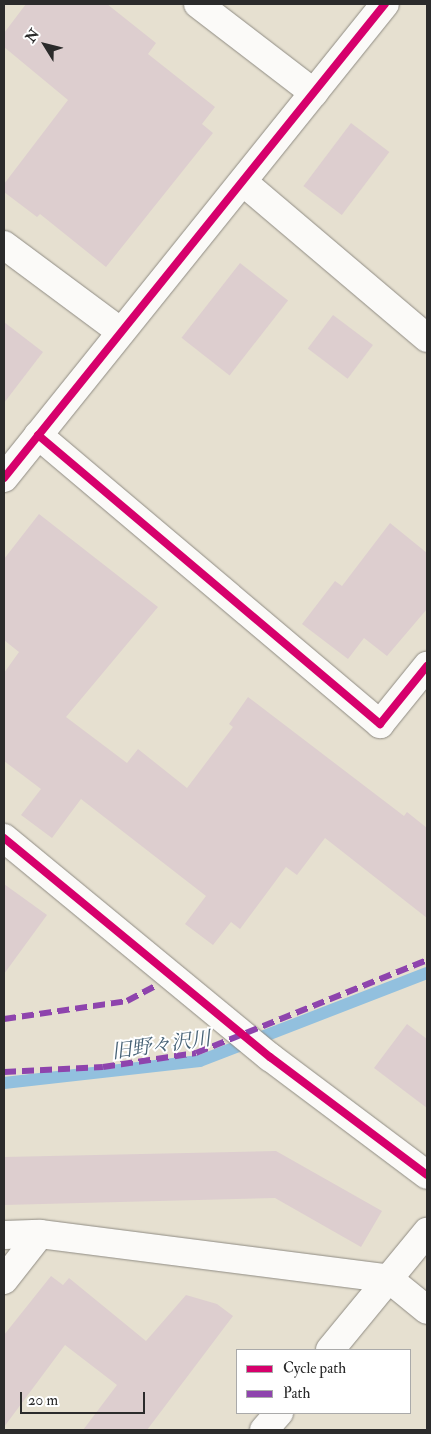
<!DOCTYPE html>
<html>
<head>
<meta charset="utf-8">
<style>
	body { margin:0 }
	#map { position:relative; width:431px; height:1434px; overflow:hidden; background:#e6e0d0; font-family:"IM FELL Double Pica","Noto Serif JP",serif }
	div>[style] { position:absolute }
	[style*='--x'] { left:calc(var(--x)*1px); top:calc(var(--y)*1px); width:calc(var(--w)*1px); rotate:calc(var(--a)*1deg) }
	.stream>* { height:12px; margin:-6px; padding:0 6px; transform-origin:6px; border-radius:6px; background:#92c0de }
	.building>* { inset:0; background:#ddcecf; transform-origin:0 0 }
	.roads { filter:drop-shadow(0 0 1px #8f8b83) drop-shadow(0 0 1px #8f8b83) }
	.street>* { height:28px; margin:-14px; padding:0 14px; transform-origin:14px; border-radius:14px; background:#fbfaf8 }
	.quiet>* { height:6px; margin-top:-3px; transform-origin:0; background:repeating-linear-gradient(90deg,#8e44ad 0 12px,transparent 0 18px) }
	.cycleway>* { height:8px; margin:-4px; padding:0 4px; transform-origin:4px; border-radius:4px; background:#d6006c }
	span { translate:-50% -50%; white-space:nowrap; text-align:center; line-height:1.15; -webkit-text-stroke:4px #fff; paint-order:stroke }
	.water-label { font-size:20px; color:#466175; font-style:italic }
	.frame { position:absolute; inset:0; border:5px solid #2b2b2b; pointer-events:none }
	.legend { position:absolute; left:236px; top:1349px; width:175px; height:65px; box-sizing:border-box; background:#fff; border:1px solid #aaa; margin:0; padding:6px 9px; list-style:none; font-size:15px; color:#2b2b2b }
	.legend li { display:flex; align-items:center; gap:10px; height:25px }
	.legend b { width:25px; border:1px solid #aaa }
	.north { position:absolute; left:20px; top:20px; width:50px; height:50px; -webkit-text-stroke:4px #fff; paint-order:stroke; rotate:306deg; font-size:14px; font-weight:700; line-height:20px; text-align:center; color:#2b2b2b }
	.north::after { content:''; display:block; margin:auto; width:18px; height:22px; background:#2b2b2b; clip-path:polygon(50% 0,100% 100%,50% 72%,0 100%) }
	.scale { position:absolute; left:20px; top:1392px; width:125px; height:22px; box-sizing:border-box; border:2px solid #2b2b2b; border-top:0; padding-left:6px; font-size:15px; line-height:18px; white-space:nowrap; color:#2b2b2b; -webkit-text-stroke:4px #fff; paint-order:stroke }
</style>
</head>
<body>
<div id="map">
	<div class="stream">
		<div style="--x:4;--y:1083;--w:197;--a:-6.4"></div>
		<div style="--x:200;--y:1061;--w:243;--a:-21.2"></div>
	</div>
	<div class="building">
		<div style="clip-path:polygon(26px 4px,107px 4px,156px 43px,148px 54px,215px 107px,202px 124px,213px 133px,106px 267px,40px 214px,37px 217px,4px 192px,4px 184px,68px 100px,4px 47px,4px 33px)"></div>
		<div style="left:351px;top:123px;width:48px;height:79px;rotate:37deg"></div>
		<div style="left:240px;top:263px;width:61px;height:95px;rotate:38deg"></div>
		<div style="left:333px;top:315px;width:50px;height:42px;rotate:37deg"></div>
		<div style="clip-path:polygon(4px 322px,43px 352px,4px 403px)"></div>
		<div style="clip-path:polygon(39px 514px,158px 607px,66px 717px,127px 763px,138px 749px,187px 788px,233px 727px,229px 724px,248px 697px,404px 816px,407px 812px,427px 828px,427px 918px,325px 838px,297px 875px,286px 867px,240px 929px,231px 922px,213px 945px,185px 924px,206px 896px,81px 799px,52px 838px,21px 815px,41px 789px,4px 761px,4px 673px,19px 652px,4px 640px,4px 559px)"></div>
		<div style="clip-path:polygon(390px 523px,427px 553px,427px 609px,387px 656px,364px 638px,348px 659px,302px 624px,335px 581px,342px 586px)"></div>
		<div style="clip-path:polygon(4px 884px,47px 915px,4px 974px)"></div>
		<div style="clip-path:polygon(407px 1024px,427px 1039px,427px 1108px,374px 1068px)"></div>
		<div style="clip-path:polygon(276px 1151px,382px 1211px,361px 1247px,275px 1198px,4px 1205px,4px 1157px)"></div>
		<div style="clip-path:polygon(51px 1276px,63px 1285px,69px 1278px,146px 1341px,186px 1295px,217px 1304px,233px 1316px,147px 1430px,83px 1430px,117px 1385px,65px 1345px,4px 1427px,4px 1335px)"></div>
	</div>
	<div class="roads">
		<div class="street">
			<div style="--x:198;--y:4;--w:146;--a:37.5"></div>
			<div style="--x:243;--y:182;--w:241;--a:40.3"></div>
			<div style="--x:4;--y:245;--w:144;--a:36.6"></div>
			<div style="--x:38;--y:435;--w:448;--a:40.2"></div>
			<div style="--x:380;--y:724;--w:75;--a:-51"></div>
			<div style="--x:4;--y:478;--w:608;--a:-51.21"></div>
			<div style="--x:4;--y:838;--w:345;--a:39.5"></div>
			<div style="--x:270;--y:1057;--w:196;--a:36.9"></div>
			<div style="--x:4;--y:1235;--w:36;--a:-2"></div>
			<div style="--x:40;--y:1234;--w:352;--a:7.3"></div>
			<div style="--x:389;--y:1279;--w:49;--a:39.2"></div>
			<div style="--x:4;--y:1280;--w:58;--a:-52"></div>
			<div style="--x:330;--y:1350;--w:153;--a:-50.6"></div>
			<div style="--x:264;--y:1430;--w:23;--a:-49"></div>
		</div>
	</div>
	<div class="quiet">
		<div style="--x:4;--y:1019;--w:124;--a:-8.3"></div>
		<div style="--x:127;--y:1001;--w:32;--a:-28"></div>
		<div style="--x:4;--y:1072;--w:99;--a:-2.9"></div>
		<div style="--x:103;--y:1067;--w:94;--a:-8.6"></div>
		<div style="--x:196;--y:1053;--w:249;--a:-21.9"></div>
	</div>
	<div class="cycleway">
		<div style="--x:38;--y:435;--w:448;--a:40.2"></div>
		<div style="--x:380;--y:724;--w:75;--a:-51"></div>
		<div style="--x:4;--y:478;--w:608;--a:-51.21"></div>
		<div style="--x:4;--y:838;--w:345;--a:39.5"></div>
		<div style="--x:270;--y:1057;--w:196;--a:36.9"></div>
	</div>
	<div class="water-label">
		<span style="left:161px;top:1045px;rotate:-8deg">旧野々沢川</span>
	</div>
	<div class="frame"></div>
	<ul class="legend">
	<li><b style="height:6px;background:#d6006c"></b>Cycle path</li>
	<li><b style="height:6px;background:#8e44ad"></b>Path</li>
	</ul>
	<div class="north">N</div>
	<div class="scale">20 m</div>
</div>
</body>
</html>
